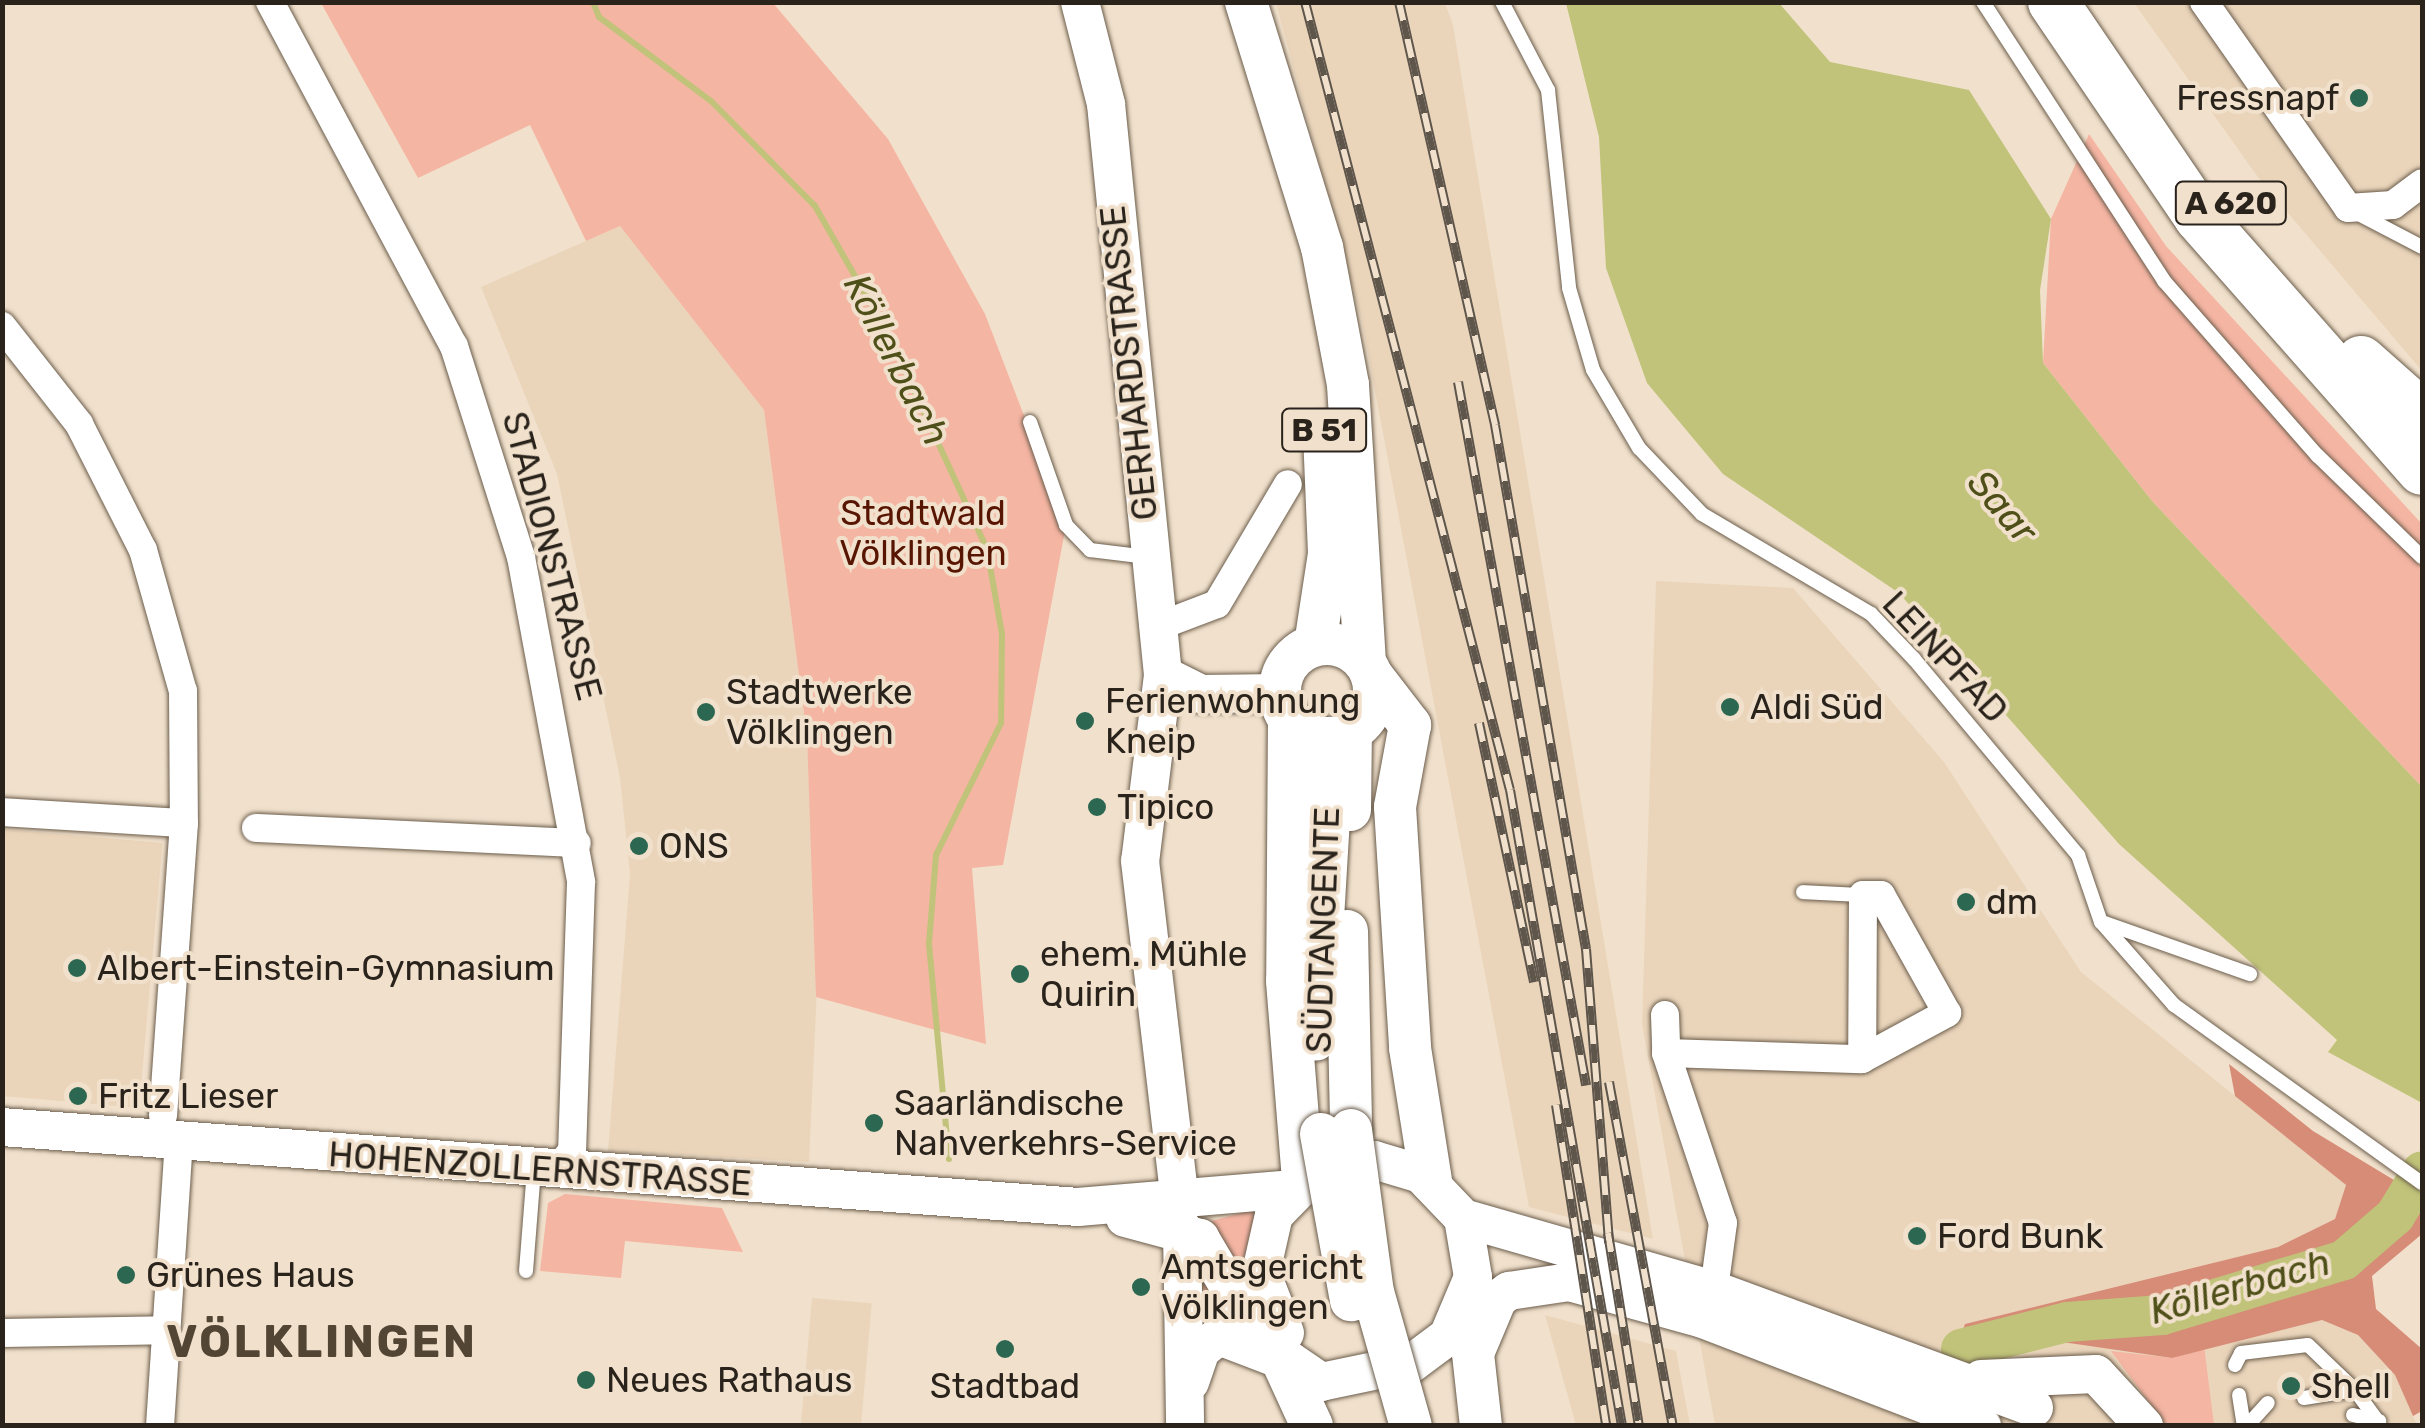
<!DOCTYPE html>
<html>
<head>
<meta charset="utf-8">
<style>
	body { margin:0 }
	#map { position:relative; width:2425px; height:1428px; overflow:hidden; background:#f1e1cc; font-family:Rubik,sans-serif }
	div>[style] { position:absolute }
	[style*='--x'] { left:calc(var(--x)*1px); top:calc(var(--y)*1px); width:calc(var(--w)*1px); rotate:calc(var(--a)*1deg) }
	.built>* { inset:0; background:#ead5bb; transform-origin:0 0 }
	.green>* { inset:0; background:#f5b5a3 }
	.forest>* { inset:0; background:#d68c77 }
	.water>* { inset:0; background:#c0c379 }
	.stream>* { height:6px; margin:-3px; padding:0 3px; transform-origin:3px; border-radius:3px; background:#c0c379 }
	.river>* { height:40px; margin:-20px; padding:0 20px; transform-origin:20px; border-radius:20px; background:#c0c379 }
	.roads { filter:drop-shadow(0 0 2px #6b5d4c) drop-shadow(0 0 2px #6b5d4c) }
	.lane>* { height:14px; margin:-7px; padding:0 7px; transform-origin:7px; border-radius:7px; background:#fff }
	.street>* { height:28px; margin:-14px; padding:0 14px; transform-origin:14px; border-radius:14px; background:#fff }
	.secondary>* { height:38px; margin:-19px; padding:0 19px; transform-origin:19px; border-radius:19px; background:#fff }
	.primary>* { height:42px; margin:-21px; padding:0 21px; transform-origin:21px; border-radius:21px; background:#fff }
	.primary>.ring { margin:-21px; padding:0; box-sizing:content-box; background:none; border:42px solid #fff; border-radius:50% }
	.highway>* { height:50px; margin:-25px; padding:0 25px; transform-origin:25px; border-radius:25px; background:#fff }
	.rail>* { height:10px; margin-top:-5px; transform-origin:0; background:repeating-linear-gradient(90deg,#f1e1cc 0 19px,#5e554b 0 38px); box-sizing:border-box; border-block:2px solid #5e554b }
	.bridges { filter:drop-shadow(0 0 2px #6b5d4c) drop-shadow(0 0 2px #6b5d4c) }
	.primary-bridge>* { height:42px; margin:-21px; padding:0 21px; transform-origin:21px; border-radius:21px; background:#fff }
	.dots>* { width:28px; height:28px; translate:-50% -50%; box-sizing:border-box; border:5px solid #f1e1cc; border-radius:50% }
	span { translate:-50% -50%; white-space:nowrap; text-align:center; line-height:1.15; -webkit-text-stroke:8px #f1e1cc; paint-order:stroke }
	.shield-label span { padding:2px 8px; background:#f1e1cc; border:2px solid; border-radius:8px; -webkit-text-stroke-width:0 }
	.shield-label { font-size:32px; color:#29231c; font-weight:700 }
	.poi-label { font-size:35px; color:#29231c }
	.right { translate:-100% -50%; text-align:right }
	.left { translate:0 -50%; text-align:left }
	.street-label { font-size:35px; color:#29231c }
	.park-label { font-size:35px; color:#571502 }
	.water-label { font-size:38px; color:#4f5019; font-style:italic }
	.district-label { font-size:45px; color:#524534; font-weight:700; letter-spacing:2.5px }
	.frame { position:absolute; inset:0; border:5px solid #29231c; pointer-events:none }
</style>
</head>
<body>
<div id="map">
	<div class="built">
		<div style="clip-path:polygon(1276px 3px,1445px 3px,1453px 25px,1653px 1239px,1529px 1207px,1362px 322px)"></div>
		<div style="clip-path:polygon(2134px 3px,2422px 3px,2422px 371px,2260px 180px)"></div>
		<div style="clip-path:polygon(620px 226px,764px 410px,807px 736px,817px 988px,809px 1162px,608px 1151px,630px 874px,620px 778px,557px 474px,481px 287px)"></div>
		<div style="clip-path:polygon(1656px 581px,1793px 588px,1944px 762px,2081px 972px,2346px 1185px,2335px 1219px,2278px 1247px,1965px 1324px,1983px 1359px,2055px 1341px,2172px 1358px,2322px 1320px,2358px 1335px,2395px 1375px,2417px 1425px,1715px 1425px,1642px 1024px)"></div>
		<div style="left:2px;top:829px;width:161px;height:266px;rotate:5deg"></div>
		<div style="left:812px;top:1298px;width:60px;height:127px;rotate:5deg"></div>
		<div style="clip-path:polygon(1545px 1315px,1676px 1351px,1690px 1425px,1576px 1425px)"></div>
	</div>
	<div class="green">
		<div style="clip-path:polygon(321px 3px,773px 3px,888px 139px,985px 314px,1066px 525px,1003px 865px,972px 868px,986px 1044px,816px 997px,807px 736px,764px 410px,620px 226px,586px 241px,530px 125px,418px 178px)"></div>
		<div style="clip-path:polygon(2089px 134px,2166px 246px,2422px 524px,2422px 787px,2152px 501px,2043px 363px,2051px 219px)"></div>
		<div style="clip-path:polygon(565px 1194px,722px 1208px,743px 1252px,625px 1241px,621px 1278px,540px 1271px,548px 1203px)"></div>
		<div style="clip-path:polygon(1259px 1208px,1247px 1284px,1208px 1222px)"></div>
		<div style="clip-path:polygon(1202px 1269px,1238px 1320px,1196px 1332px)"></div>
		<div style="clip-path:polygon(2204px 1346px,2214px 1425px,2166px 1425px,2111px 1351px,2172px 1358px)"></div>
	</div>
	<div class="forest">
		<div style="clip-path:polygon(2229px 1064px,2313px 1131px,2422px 1197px,2422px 1234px,2372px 1276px,2376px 1309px,2422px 1349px,2422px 1411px,2413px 1416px,2395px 1375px,2358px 1335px,2322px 1320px,2172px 1358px,2055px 1341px,1983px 1359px,1956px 1348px,1965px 1324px,2278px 1247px,2335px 1219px,2346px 1185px,2235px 1096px)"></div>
	</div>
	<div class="water">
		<div style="clip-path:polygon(1566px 3px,1779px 3px,1830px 62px,1969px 90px,2051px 219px,2040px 290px,2043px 363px,2152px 501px,2422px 787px,2422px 1103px,2328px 1052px,2337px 1040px,2119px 844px,1899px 593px,1723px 474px,1647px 383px,1606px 268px,1599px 137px)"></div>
	</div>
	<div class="stream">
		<div style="--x:593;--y:2;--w:16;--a:68"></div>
		<div style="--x:599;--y:17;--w:140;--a:36.9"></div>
		<div style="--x:711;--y:101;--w:148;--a:45.3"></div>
		<div style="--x:815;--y:206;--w:147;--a:60.3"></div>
		<div style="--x:888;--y:334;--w:237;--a:65.3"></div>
		<div style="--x:987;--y:549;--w:86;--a:80"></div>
		<div style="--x:1002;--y:634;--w:89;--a:90.6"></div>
		<div style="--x:1001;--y:723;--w:147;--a:116.2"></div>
		<div style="--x:936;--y:855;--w:89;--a:94.5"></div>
		<div style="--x:929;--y:944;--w:216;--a:84.7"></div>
	</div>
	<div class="river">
		<div style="--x:1961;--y:1349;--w:109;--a:-14.3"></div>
		<div style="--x:2067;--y:1322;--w:95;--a:-4.2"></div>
		<div style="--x:2162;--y:1315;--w:190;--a:-16.8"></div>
		<div style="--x:2344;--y:1260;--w:67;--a:-40.8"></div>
		<div style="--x:2395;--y:1216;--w:52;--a:-59"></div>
	</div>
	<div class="roads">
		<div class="lane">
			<div style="--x:1502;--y:2;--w:99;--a:62.4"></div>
			<div style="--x:1548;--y:90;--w:199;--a:83.9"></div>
			<div style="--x:1569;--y:288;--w:85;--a:73.7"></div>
			<div style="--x:1593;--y:370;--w:91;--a:59.5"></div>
			<div style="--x:1639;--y:448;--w:91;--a:46.3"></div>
			<div style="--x:1702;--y:514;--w:196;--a:30.6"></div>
			<div style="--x:1871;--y:614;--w:62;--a:46.3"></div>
			<div style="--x:1914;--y:659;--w:256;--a:50.1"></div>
			<div style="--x:2078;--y:855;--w:71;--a:71.1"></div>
			<div style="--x:2101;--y:922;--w:111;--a:48.7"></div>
			<div style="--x:2174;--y:1005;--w:305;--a:35.7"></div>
			<div style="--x:1983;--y:2;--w:333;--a:57"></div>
			<div style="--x:2164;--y:281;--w:233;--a:48.7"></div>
			<div style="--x:2318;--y:456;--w:145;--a:44.2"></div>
			<div style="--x:2353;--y:211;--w:78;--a:27.6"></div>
			<div style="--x:1030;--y:422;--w:109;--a:70.7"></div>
			<div style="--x:1066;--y:525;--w:35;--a:46"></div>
			<div style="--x:1090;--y:550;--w:58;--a:6.9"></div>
			<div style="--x:1803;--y:892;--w:60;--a:2.9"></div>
			<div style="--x:2102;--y:922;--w:157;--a:19.4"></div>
			<div style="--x:526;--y:1271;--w:101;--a:-85.5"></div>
			<div style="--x:2235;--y:1365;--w:13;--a:-63"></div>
			<div style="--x:2241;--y:1353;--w:67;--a:-6.8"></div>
			<div style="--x:2308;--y:1345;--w:65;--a:43.8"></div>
			<div style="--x:2239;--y:1395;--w:31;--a:81"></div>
			<div style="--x:2304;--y:1398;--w:52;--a:-8.9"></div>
			<div style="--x:2355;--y:1390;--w:36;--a:54"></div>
			<div style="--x:2353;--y:1415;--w:27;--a:13"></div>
			<div style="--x:2247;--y:1426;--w:31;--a:-48"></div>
		</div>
		<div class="street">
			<div style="--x:270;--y:2;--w:390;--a:61.9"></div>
			<div style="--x:454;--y:346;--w:221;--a:72.4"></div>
			<div style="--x:521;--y:557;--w:330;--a:79.5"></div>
			<div style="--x:581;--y:882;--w:269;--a:91.9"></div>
			<div style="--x:572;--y:1151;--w:26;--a:130"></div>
			<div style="--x:2204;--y:2;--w:251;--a:55"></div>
			<div style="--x:2348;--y:208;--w:45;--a:-3.8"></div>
			<div style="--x:2393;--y:205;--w:36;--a:-37"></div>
			<div style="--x:2;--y:326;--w:125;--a:51.8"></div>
			<div style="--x:79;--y:424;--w:141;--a:63.1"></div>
			<div style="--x:143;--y:550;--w:147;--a:74.2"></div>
			<div style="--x:183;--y:691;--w:132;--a:89.6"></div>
			<div style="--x:184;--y:823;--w:293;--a:94.1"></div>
			<div style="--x:1154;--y:628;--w:67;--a:-20.9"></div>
			<div style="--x:1217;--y:604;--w:139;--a:-59.4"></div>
			<div style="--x:2;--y:812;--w:182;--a:3.5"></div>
			<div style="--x:256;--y:828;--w:321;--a:2.7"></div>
			<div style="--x:1665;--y:1015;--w:38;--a:88"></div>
			<div style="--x:1666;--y:1053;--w:179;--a:71.5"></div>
			<div style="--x:1723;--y:1223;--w:68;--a:97.7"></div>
			<div style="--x:1666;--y:1053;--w:196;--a:1.8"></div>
			<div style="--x:1862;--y:1059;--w:97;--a:-28.4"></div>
			<div style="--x:1947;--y:1013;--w:135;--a:-119.2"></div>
			<div style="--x:1881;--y:895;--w:18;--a:180"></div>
			<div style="--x:1863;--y:895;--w:164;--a:90.3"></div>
			<div style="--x:2;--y:1333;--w:164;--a:-1"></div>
			<div style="--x:160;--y:1426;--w:286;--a:-86.2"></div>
		</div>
		<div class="secondary">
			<div style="--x:1080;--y:2;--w:105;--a:75.7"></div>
			<div style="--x:1106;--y:104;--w:574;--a:84.3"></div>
			<div style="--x:1163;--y:675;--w:187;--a:97"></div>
			<div style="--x:1140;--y:861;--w:340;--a:83.3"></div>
			<div style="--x:1163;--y:675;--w:42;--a:26.6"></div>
			<div style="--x:1201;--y:694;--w:79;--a:-0.7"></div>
			<div style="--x:2;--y:1127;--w:1079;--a:4.25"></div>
			<div style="--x:1078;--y:1207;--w:217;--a:-4.8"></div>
			<div style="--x:1125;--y:1218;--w:78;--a:14.9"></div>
			<div style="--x:1200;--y:1238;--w:120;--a:59.4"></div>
			<div style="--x:1261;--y:1341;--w:73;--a:34.3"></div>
			<div style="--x:1321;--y:1382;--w:93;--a:-11.8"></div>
			<div style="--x:1412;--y:1363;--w:121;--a:-36.6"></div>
			<div style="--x:1509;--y:1291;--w:61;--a:-8.5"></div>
			<div style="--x:1569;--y:1282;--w:139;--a:15.4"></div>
			<div style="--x:1703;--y:1319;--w:299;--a:21"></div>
			<div style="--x:1463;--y:1218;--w:261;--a:16"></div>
			<div style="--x:1714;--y:1290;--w:341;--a:20.2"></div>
			<div style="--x:1182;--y:1228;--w:198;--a:89.1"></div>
			<div style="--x:1285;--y:1333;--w:66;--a:-111.5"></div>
			<div style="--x:1261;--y:1272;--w:58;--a:-77.2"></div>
			<div style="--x:1274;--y:1215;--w:57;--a:-45.7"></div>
			<div style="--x:1314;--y:1174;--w:62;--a:-13.1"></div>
			<div style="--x:1374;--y:1160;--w:49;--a:16.6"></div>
			<div style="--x:1421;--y:1174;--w:61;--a:46.3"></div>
			<div style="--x:1463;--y:1218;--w:60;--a:80.4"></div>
			<div style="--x:1473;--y:1277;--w:62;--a:112.8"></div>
			<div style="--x:1981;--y:1379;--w:115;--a:-2.5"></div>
			<div style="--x:2096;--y:1374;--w:71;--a:47.3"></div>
			<div style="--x:1190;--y:1382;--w:34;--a:-71"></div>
			<div style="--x:1201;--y:1350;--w:23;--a:-38"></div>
			<div style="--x:1219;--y:1336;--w:56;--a:21"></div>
		</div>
		<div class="primary">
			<div style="--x:1246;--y:2;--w:257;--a:72.8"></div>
			<div style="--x:1322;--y:247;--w:140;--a:79.3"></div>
			<div style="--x:1348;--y:385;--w:278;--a:86.5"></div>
			<div class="ring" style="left:1280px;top:644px;width:52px;height:52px"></div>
			<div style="--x:1315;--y:645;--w:93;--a:-81.3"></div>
			<div style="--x:1329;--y:553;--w:120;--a:-92.4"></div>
			<div style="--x:1373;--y:677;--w:61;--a:52.4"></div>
			<div style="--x:1410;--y:725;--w:83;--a:100.4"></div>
			<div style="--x:1395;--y:807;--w:241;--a:86.4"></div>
			<div style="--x:1410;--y:1048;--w:135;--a:81"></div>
			<div style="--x:1289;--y:718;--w:263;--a:90.4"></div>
			<div style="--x:1287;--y:981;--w:201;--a:85.4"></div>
			<div style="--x:1305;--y:733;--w:72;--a:69.8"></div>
			<div style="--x:1330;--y:801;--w:239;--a:93.4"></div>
			<div style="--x:1350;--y:810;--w:78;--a:-89.3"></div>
			<div style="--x:1347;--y:931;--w:199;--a:88.8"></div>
			<div style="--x:1284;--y:1365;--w:67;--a:65.3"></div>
			<div style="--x:1481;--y:1426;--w:73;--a:-96.3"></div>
			<div style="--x:1473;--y:1353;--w:56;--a:-67.1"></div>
		</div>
		<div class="highway">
			<div style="--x:2053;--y:2;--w:260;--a:55.8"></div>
			<div style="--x:2199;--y:217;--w:337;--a:48.6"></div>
			<div style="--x:2361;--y:361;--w:81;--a:41.5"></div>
		</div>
	</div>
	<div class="rail">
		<div style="--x:1305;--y:2;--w:814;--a:75.42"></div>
		<div style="--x:1510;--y:790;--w:646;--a:80.01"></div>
		<div style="--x:1399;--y:2;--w:434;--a:77.2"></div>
		<div style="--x:1495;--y:425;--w:532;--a:80.15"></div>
		<div style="--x:1586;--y:949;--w:295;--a:85.5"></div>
		<div style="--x:1458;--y:382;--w:715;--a:79.68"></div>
		<div style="--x:1479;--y:723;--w:265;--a:78"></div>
		<div style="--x:1609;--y:1082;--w:350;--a:79.5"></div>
		<div style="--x:1556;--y:1105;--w:325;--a:81.1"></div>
		<div style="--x:1608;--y:1233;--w:195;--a:80.9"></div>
	</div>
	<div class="bridges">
		<div class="primary-bridge">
			<div style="--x:1351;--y:1130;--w:163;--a:82.3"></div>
			<div style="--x:1373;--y:1292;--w:139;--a:74.2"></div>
			<div style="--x:1321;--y:1134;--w:169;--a:79.8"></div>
		</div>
	</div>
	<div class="dots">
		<div style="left:2359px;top:98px;background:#2c6751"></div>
		<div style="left:1730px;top:707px;background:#2c6751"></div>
		<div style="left:706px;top:712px;background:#2c6751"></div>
		<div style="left:1085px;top:721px;background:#2c6751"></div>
		<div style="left:1097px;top:807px;background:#2c6751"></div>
		<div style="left:639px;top:846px;background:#2c6751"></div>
		<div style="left:1966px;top:902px;background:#2c6751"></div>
		<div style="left:77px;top:968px;background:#2c6751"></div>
		<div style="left:1020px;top:974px;background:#2c6751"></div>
		<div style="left:78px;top:1096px;background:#2c6751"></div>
		<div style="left:874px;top:1123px;background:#2c6751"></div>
		<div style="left:1917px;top:1236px;background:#2c6751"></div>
		<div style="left:126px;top:1275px;background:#2c6751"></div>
		<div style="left:1141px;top:1287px;background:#2c6751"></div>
		<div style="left:1005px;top:1349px;background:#2c6751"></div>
		<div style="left:586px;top:1380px;background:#2c6751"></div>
		<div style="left:2291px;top:1386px;background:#2c6751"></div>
	</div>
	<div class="shield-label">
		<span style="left:2231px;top:203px">A 620</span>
		<span style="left:1324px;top:430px">B 51</span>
	</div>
	<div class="poi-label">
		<span class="right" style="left:2339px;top:98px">Fressnapf</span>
		<span class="left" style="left:726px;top:712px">Stadtwerke<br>Völklingen</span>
		<span class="left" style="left:1105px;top:721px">Ferienwohnung<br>Kneip</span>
		<span class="left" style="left:1750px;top:707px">Aldi Süd</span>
		<span class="left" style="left:1117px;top:807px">Tipico</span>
		<span class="left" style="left:659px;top:846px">ONS</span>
		<span class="left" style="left:1986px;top:902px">dm</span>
		<span class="left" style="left:1040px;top:974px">ehem. Mühle<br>Quirin</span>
		<span class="left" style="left:97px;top:968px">Albert-Einstein-Gymnasium</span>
		<span class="left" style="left:98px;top:1096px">Fritz Lieser</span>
		<span class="left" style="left:894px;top:1123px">Saarländische<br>Nahverkehrs-Service</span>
		<span class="left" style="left:1937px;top:1236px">Ford Bunk</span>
		<span class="left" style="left:1161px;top:1287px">Amtsgericht<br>Völklingen</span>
		<span class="left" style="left:146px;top:1275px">Grünes Haus</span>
		<span class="left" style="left:606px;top:1380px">Neues Rathaus</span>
		<span style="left:1005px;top:1386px">Stadtbad</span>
		<span class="left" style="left:2311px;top:1386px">Shell</span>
	</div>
	<div class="street-label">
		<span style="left:1129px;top:363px;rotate:-96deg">GERHARDSTRASSE</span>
		<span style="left:552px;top:556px;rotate:75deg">STADIONSTRASSE</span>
		<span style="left:1945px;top:657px;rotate:47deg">LEINPFAD</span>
		<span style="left:1323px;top:930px;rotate:-88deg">SÜDTANGENTE</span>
		<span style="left:540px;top:1169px;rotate:4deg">HOHENZOLLERNSTRASSE</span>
	</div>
	<div class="park-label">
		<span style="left:923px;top:533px">Stadtwald<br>Völklingen</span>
	</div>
	<div class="water-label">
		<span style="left:896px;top:360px;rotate:63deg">Köllerbach</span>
		<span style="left:2002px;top:507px;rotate:49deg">Saar</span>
		<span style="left:2240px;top:1287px;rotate:-16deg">Köllerbach</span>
	</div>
	<div class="district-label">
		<span style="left:322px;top:1342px">VÖLKLINGEN</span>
	</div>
	<div class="frame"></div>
</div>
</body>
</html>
